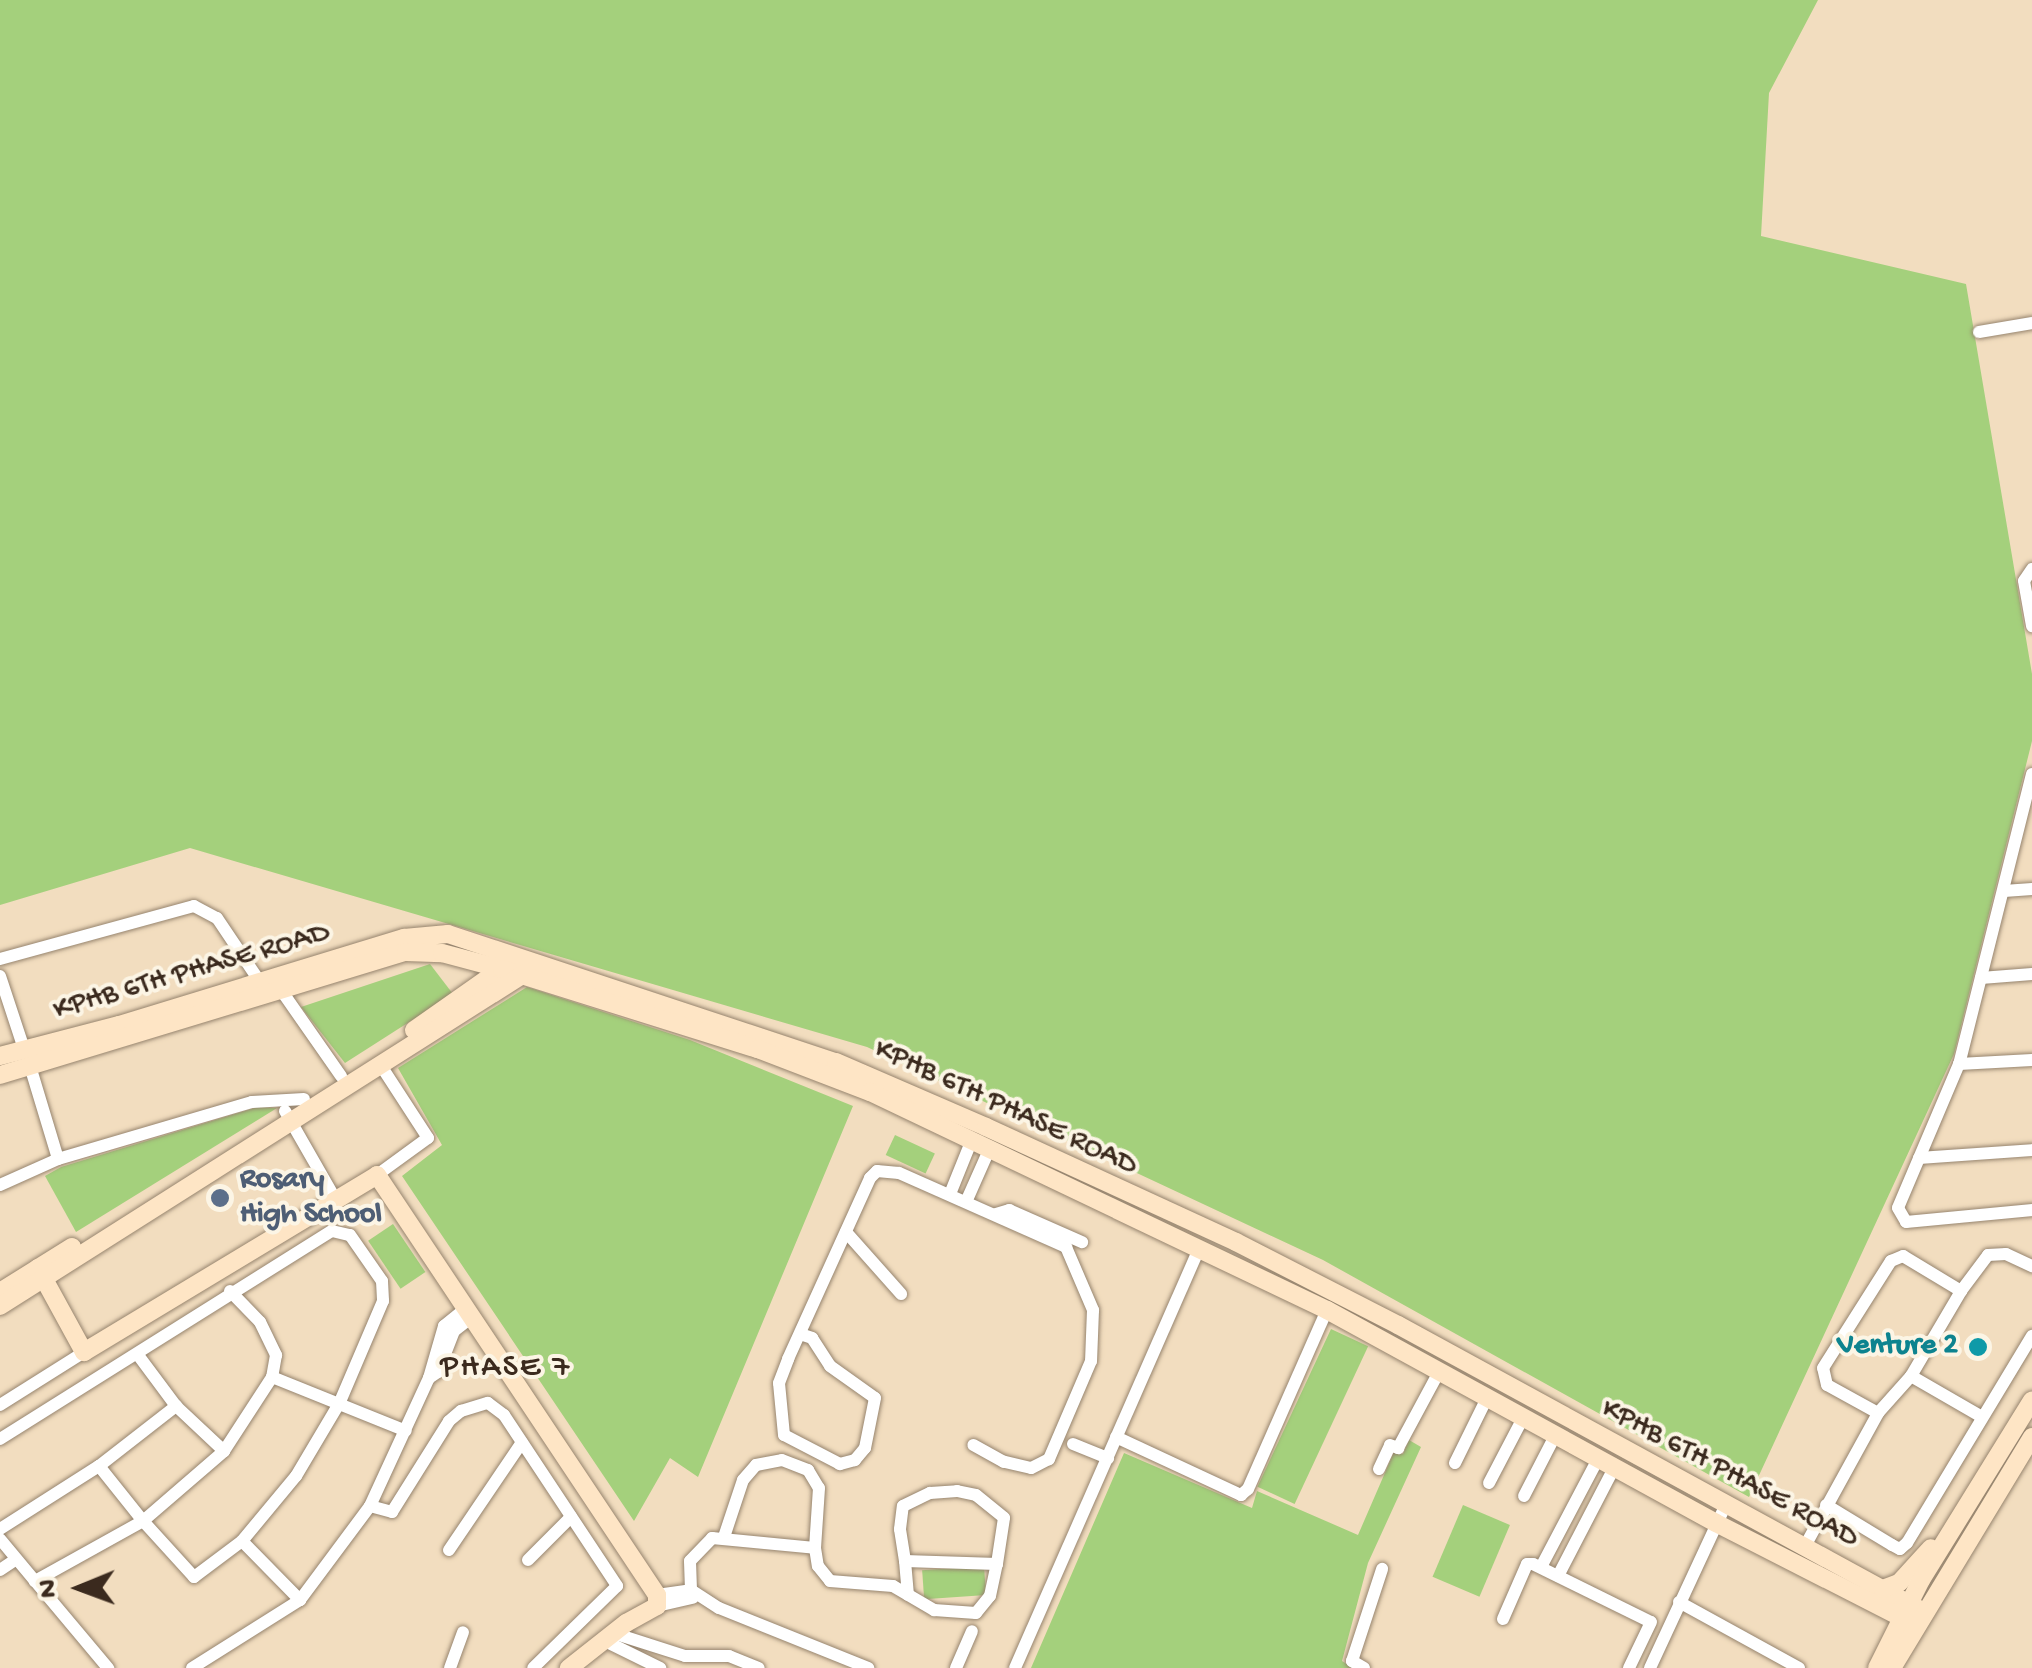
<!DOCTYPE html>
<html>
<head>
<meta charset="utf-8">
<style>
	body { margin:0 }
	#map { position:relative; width:2032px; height:1668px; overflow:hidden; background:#f2ddbf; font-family:"Gochi Hand",sans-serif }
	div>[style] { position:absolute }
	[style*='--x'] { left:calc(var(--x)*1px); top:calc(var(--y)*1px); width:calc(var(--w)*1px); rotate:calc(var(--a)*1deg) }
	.green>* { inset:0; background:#a4d07c; transform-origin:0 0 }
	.roads { filter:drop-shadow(0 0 2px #96846e) drop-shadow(0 0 2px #96846e) }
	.street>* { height:12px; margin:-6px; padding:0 6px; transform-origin:6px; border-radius:6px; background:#fff }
	.secondary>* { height:18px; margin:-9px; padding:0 9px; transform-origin:9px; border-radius:9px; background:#fee5c5 }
	.dots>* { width:28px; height:28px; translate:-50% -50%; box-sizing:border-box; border:5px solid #fcf5e5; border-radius:50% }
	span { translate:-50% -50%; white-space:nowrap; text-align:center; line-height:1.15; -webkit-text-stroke:8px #fcf5e5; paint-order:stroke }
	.street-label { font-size:30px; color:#3b2a1e }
	.service-label { font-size:30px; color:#4e5e75; font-weight:700 }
	.left { translate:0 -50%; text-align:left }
	.culture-label { font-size:30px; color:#0d838f; font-weight:700 }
	.right { translate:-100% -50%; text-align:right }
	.neighbourhood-label { font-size:32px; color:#3b2a1e; letter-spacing:2.5px }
	.north { position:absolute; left:30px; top:1538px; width:100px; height:100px; -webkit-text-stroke:8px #fcf5e5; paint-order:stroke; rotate:269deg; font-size:28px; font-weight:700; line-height:40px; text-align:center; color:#3b2a1e }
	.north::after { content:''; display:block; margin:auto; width:35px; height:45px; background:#3b2a1e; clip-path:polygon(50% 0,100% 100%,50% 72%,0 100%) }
</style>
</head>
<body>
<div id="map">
	<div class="green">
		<div style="clip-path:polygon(0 0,1818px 0,1769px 93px,1761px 236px,1966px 284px,2032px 674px,2032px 741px,1954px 1054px,1749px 1497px,1323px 1260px,867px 1047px,190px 848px,0 905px)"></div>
		<div style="clip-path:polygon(430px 964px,453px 994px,345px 1063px,301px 1007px)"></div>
		<div style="clip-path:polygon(527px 987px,690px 1040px,853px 1106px,698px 1477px,670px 1458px,634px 1521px,402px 1176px,442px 1145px,398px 1068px)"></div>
		<div style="clip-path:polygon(258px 1107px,277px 1108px,76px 1232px,45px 1176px,61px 1167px)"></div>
		<div style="left:895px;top:1135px;width:44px;height:22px;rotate:25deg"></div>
		<div style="left:393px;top:1224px;width:58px;height:30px;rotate:56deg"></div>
		<div style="left:1331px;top:1329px;width:41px;height:174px;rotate:25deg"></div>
		<div style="clip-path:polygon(1409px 1440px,1421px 1447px,1368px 1563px,1342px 1661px,1353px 1668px,1031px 1668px,1124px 1453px,1252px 1508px,1257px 1491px,1358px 1535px,1394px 1452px,1403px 1454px)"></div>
		<div style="left:1463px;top:1505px;width:51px;height:78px;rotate:23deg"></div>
		<div style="left:984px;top:1566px;width:29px;height:62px;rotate:86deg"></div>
	</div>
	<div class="roads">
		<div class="street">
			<div style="--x:1979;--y:332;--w:54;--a:-9.6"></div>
			<div style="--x:2032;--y:569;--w:14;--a:124"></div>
			<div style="--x:2024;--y:581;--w:46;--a:79.9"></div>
			<div style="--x:2032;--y:774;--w:299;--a:104.1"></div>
			<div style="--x:1959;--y:1064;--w:156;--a:113"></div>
			<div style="--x:1898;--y:1208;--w:16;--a:60"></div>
			<div style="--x:1906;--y:1222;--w:127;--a:-5.4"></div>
			<div style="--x:2004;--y:891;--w:28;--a:-4"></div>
			<div style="--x:0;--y:959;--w:201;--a:-15.3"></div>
			<div style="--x:194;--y:906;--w:26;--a:28"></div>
			<div style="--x:217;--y:918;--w:77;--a:56.1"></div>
			<div style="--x:0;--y:976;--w:77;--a:71.8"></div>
			<div style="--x:1981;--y:978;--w:51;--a:-4.5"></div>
			<div style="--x:281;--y:990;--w:105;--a:55.1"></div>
			<div style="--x:1959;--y:1064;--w:73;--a:-3.1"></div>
			<div style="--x:30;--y:1066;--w:97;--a:73.2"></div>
			<div style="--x:285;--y:1111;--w:103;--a:60.2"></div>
			<div style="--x:1919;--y:1158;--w:113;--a:-4"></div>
			<div style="--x:377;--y:1175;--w:63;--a:-36"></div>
			<div style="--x:428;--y:1138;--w:88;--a:-123"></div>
			<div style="--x:0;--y:1185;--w:64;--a:-24.1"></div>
			<div style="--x:58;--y:1159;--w:202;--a:-16.4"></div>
			<div style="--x:252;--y:1102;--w:52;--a:-3.3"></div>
			<div style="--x:950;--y:1194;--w:56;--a:-68"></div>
			<div style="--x:966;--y:1202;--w:57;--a:-66.1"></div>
			<div style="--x:996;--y:1214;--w:14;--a:-17"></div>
			<div style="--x:1009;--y:1210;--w:80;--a:23.7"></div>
			<div style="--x:846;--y:1232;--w:83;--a:48.4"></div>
			<div style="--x:230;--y:1291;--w:43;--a:45.9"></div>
			<div style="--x:260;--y:1322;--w:37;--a:64"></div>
			<div style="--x:276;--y:1355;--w:22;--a:100"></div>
			<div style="--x:272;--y:1377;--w:144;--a:21.9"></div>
			<div style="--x:800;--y:1334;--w:13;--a:18"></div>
			<div style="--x:812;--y:1338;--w:33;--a:57"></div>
			<div style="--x:830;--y:1366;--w:55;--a:35.4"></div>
			<div style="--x:875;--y:1398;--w:51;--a:101.3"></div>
			<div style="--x:865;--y:1448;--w:16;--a:130"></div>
			<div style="--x:855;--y:1460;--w:16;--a:165"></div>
			<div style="--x:840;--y:1464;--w:63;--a:-152.6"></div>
			<div style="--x:784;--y:1435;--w:52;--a:-95.5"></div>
			<div style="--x:779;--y:1383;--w:26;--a:-69"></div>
			<div style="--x:788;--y:1359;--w:199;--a:-65.6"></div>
			<div style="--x:870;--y:1178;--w:10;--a:-45"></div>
			<div style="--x:877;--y:1171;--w:22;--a:5"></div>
			<div style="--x:899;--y:1173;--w:183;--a:23.9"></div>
			<div style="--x:1066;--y:1247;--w:69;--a:66.8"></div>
			<div style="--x:1093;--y:1310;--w:51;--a:92.2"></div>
			<div style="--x:1091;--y:1361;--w:107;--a:113.2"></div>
			<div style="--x:1049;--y:1459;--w:20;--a:153"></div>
			<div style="--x:1031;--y:1468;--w:28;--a:-167"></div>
			<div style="--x:1004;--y:1462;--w:35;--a:-151"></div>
			<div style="--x:138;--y:1355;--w:64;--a:53.3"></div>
			<div style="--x:176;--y:1406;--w:66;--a:43.2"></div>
			<div style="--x:1911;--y:1376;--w:82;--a:30"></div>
			<div style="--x:429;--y:1378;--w:11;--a:-34"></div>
			<div style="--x:438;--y:1372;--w:44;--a:-68.7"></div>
			<div style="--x:454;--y:1331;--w:23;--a:-38"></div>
			<div style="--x:0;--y:1405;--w:99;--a:-32.2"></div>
			<div style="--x:1878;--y:1413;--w:58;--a:-151.2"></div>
			<div style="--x:1827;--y:1385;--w:17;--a:-103"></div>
			<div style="--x:1823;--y:1368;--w:127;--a:-57.6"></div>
			<div style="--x:1891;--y:1261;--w:13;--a:-23"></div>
			<div style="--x:1903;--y:1256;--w:68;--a:31.1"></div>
			<div style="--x:1116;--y:1437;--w:138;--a:24.9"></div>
			<div style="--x:1241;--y:1495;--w:9;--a:-41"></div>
			<div style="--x:1248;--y:1489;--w:196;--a:-66.2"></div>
			<div style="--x:0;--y:1439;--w:392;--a:-32.1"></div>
			<div style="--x:332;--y:1231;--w:18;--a:13"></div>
			<div style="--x:350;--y:1235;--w:56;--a:55.2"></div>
			<div style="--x:382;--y:1281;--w:20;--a:87"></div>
			<div style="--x:383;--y:1301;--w:110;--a:113.1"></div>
			<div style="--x:340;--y:1402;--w:86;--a:120.7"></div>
			<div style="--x:296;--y:1476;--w:85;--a:129.7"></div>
			<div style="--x:242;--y:1541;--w:60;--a:143.1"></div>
			<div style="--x:194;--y:1577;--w:76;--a:-132.3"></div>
			<div style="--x:143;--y:1521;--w:107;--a:-40.8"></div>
			<div style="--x:224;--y:1451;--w:88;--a:-57"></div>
			<div style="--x:1073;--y:1444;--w:38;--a:22"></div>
			<div style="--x:1455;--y:1463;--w:72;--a:-63.8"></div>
			<div style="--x:99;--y:1466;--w:70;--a:51.3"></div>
			<div style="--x:143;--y:1521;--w:124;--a:150.9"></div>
			<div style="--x:35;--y:1581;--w:114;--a:50"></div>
			<div style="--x:1379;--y:1469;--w:26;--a:-65"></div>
			<div style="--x:1390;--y:1445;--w:9;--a:21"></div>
			<div style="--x:1398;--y:1448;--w:86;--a:-61.7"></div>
			<div style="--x:1489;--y:1483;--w:73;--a:-62.4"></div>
			<div style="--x:1524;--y:1496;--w:68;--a:-62.7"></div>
			<div style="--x:1826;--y:1505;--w:77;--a:31.2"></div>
			<div style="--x:1892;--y:1545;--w:9;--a:27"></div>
			<div style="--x:1900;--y:1549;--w:9;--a:-41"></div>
			<div style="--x:1907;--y:1543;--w:242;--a:-58.9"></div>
			<div style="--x:370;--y:1506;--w:23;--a:15"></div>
			<div style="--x:392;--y:1512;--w:107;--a:-57.9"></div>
			<div style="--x:449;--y:1421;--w:16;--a:-40"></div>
			<div style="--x:461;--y:1411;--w:28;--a:-17"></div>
			<div style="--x:488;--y:1403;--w:20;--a:37"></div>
			<div style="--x:504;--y:1415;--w:205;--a:56.5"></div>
			<div style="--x:617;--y:1586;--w:117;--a:135.7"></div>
			<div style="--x:0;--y:1529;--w:117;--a:-32.5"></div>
			<div style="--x:99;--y:1466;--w:98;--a:-37.9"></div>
			<div style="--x:724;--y:1537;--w:60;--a:-71.6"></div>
			<div style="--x:743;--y:1480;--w:20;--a:-49"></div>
			<div style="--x:756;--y:1465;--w:26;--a:-11"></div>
			<div style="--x:782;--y:1460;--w:28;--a:21"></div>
			<div style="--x:808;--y:1470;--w:21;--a:59"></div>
			<div style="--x:819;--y:1488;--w:60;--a:93.8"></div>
			<div style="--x:0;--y:1539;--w:55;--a:50.2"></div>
			<div style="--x:242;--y:1541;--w:83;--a:45.5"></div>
			<div style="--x:1805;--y:1546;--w:152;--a:-61.2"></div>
			<div style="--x:1878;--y:1413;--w:50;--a:-48.3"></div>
			<div style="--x:1911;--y:1376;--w:99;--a:-59.5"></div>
			<div style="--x:1961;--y:1291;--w:45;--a:-53.1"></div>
			<div style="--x:1988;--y:1255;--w:18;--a:-3"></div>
			<div style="--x:2006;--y:1254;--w:29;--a:25"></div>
			<div style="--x:449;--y:1550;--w:130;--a:-55.9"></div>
			<div style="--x:528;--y:1560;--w:61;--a:-45"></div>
			<div style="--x:905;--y:1561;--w:32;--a:-99"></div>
			<div style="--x:900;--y:1529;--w:23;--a:-83"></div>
			<div style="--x:903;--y:1506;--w:30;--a:-26"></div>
			<div style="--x:930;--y:1493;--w:27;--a:-4"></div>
			<div style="--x:957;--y:1491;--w:19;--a:12"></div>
			<div style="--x:976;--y:1495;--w:36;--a:39"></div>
			<div style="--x:1004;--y:1518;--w:47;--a:98.7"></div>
			<div style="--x:1541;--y:1567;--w:122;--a:-62.2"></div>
			<div style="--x:0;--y:1570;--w:18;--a:-34"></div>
			<div style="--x:1558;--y:1576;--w:122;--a:-62.6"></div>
			<div style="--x:691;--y:1590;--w:29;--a:-92"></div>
			<div style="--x:690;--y:1561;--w:32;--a:-46"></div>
			<div style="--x:712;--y:1538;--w:103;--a:5.5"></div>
			<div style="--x:815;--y:1548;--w:18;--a:81"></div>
			<div style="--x:818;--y:1566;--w:19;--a:51"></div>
			<div style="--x:830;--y:1581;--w:63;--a:4.5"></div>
			<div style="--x:893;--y:1586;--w:48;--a:30.3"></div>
			<div style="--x:934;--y:1610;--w:42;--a:4.1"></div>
			<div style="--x:976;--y:1613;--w:22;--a:-51"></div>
			<div style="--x:990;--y:1596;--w:33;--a:-78"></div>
			<div style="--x:997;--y:1564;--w:92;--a:-178.1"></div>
			<div style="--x:905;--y:1561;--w:34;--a:85"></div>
			<div style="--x:657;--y:1595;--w:34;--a:-8"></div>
			<div style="--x:691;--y:1590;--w:33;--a:33"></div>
			<div style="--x:719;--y:1608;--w:161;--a:21.9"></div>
			<div style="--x:1679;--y:1602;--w:137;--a:28.8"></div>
			<div style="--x:657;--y:1606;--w:37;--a:-13"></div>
			<div style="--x:1503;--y:1619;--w:60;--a:-66.4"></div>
			<div style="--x:1527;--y:1564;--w:6;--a:0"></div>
			<div style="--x:1533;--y:1564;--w:131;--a:26.2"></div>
			<div style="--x:1651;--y:1622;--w:51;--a:115.6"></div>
			<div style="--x:613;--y:1633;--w:76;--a:17.7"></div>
			<div style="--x:685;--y:1656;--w:44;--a:0"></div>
			<div style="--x:729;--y:1656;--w:32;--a:22"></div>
			<div style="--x:603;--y:1640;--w:64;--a:26.2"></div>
			<div style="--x:192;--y:1668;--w:128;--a:-32.2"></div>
			<div style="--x:300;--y:1600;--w:117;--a:-53.3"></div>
			<div style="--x:370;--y:1506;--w:141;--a:-65.3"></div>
			<div style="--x:429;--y:1378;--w:54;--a:-73.9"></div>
			<div style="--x:444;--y:1326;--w:28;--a:-39"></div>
			<div style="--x:450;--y:1668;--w:38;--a:-70"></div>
			<div style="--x:956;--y:1668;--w:40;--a:-66.6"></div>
			<div style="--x:1015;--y:1668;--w:459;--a:-66.3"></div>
			<div style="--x:1364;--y:1668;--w:14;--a:-150"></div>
			<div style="--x:1352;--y:1661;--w:97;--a:-71.9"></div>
			<div style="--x:1650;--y:1668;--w:181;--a:-65.1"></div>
		</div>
		<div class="secondary">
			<div style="--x:414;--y:1030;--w:115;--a:-35.1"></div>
			<div style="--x:0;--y:1056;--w:123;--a:-14.6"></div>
			<div style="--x:119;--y:1025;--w:298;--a:-17"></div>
			<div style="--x:404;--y:938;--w:44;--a:-5.2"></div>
			<div style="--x:448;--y:934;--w:409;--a:18.3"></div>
			<div style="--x:836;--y:1062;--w:163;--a:23.4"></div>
			<div style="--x:986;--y:1127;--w:275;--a:24.7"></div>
			<div style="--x:1236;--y:1242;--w:182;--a:27.1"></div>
			<div style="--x:1398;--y:1325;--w:599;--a:28.62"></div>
			<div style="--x:0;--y:1075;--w:424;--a:-16.9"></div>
			<div style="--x:406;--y:952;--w:36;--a:2"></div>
			<div style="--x:442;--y:953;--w:62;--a:14.9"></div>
			<div style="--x:502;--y:969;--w:268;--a:17.4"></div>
			<div style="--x:758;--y:1049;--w:120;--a:21"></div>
			<div style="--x:870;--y:1092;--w:506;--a:25.5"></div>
			<div style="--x:1327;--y:1310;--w:443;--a:28.7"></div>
			<div style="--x:1716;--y:1523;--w:225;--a:27"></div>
			<div style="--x:38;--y:1268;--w:96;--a:61.3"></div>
			<div style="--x:84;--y:1352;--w:342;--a:-31.1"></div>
			<div style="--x:377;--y:1175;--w:505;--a:56.31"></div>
			<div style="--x:657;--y:1595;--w:11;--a:90"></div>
			<div style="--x:657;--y:1606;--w:35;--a:151"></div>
			<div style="--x:626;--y:1623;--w:73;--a:141.7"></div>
			<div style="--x:0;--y:1292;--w:85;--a:-32"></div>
			<div style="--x:0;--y:1306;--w:624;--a:-32.37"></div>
			<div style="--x:1883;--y:1589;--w:17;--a:-21"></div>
			<div style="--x:1899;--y:1583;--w:47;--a:-47.6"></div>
			<div style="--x:1877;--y:1668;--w:98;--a:-63.4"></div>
			<div style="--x:1921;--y:1580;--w:211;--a:-58.3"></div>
			<div style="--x:1892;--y:1668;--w:270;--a:-58.8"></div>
		</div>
	</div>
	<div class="dots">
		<div style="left:220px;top:1198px;background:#5c6f8a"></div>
		<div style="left:1978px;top:1347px;background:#0f9aa8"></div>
	</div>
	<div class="street-label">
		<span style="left:192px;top:973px;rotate:-16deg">KPHB 6TH PHASE ROAD</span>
		<span style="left:1005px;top:1109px;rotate:25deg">KPHB 6TH PHASE ROAD</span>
		<span style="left:1729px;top:1475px;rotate:28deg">KPHB 6TH PHASE ROAD</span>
	</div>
	<div class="service-label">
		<span class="left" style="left:240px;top:1198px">Rosary<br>High School</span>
	</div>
	<div class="culture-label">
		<span class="right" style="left:1958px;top:1347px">Venture 2</span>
	</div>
	<div class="neighbourhood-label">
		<span style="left:506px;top:1368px">PHASE 7</span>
	</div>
	<div class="north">N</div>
</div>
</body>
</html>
